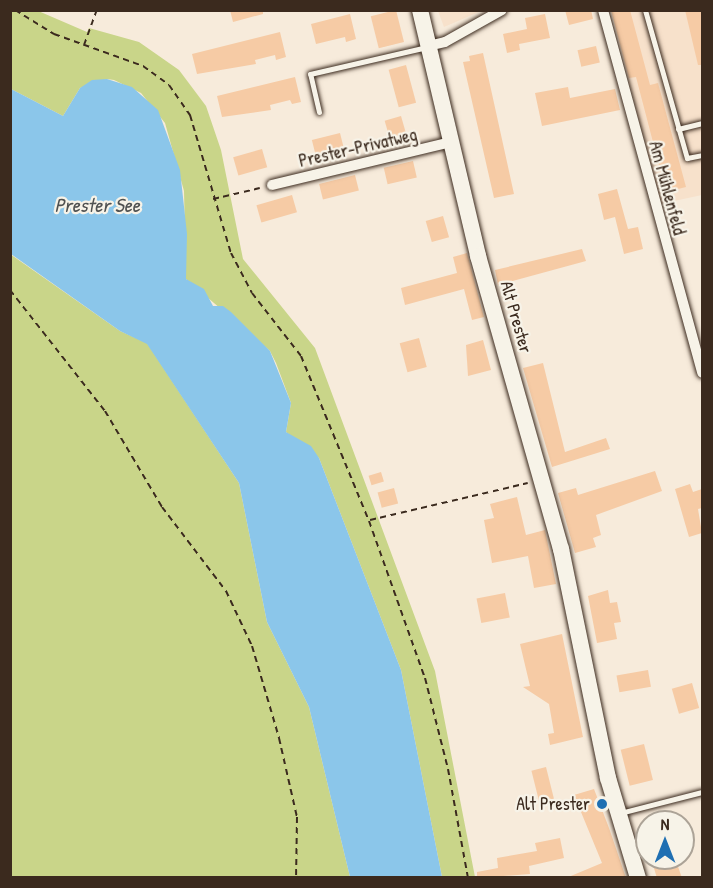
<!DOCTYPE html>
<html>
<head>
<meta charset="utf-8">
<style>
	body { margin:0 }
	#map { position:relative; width:713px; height:888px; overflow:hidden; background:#f7ebdb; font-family:"Patrick Hand",sans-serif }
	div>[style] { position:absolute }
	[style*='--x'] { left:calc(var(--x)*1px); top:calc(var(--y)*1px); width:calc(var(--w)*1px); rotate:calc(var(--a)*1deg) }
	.built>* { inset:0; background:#f7e1cb }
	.green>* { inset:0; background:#c9d589 }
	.water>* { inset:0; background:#8bc6ea }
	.building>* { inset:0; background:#f6cba5; transform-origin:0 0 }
	.path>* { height:2px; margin-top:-1px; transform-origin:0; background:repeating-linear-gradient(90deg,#3b2a1e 0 6px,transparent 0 10.5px) }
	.roads { filter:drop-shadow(0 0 2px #3b2a1e) drop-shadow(0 0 2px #3b2a1e) }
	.service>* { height:5px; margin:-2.5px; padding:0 2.5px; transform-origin:2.5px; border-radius:2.5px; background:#f7f3e8 }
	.minor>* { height:10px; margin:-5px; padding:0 5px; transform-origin:5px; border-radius:5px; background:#f7f3e8 }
	.secondary>* { height:16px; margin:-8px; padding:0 8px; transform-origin:8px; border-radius:8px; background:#f7f3e8 }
	.dots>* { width:16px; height:16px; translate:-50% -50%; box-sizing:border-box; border:3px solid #f7f3e8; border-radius:50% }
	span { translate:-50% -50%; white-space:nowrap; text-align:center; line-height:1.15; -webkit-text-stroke:4.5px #f7f3e8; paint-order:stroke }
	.street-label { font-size:18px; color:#3b2a1e }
	.poi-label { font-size:18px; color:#3b2a1e }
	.right { translate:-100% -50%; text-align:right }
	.water-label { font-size:20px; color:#4f5151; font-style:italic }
	.frame { position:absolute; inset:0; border:12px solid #3b2a1e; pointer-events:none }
	.north { position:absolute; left:635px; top:810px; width:60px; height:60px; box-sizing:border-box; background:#f7f3e8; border:2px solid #aca397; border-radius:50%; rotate:0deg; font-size:16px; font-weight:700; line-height:24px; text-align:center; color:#3b2a1e }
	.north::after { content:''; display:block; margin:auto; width:21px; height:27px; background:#1f6fb2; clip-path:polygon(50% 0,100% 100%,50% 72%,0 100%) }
</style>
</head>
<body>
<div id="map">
	<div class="built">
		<div style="clip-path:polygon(438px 11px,438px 10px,481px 11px,444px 27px)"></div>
		<div style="clip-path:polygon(611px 11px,702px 11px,702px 195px,660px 204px)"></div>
	</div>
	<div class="green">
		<div style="clip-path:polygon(36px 10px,87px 32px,89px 28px,139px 42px,179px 70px,206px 106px,221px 150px,243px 259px,315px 348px,435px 671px,475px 877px,442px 877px,401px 670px,319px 458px,286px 432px,291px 403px,276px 363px,270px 351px,186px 279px,184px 191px,165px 123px,141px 93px,114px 80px,107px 79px,80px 88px,63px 116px,11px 89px,11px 11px)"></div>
		<div style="clip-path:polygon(10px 254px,120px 331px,147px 343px,239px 483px,267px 622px,309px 707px,350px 877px,11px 877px)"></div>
	</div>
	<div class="water">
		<div style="clip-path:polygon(107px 79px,132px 87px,158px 110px,180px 170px,187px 234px,186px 279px,204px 289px,213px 306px,223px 306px,231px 312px,270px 351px,291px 403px,286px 432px,311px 446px,319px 458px,401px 670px,442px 877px,350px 877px,309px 707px,267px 622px,239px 483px,147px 344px,120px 331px,11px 254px,11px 89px,63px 116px,80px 88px,92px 80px)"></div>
	</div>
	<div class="building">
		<div style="clip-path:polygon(230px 10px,263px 10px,263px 14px,233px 22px)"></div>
		<div style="left:396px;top:10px;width:33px;height:26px;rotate:76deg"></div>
		<div style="clip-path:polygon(565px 10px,591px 10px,593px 19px,569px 25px)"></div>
		<div style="clip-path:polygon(611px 10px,630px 10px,650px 85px,658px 83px,686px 187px,666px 192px,636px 77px,629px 78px)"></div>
		<div style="clip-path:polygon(685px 10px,702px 10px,702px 65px,698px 65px)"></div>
		<div style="clip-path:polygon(350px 14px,356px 39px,346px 42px,345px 37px,316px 44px,311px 24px)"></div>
		<div style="clip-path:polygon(545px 14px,550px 38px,519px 44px,520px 50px,507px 53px,503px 34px,527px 29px,525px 18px)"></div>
		<div style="clip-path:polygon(280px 32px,286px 57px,276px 60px,275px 55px,255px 60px,256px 64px,197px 74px,192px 54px)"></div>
		<div style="left:596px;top:46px;width:17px;height:19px;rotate:77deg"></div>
		<div style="clip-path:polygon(483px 53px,514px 194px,494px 198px,463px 62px,470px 61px,469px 56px)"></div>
		<div style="left:406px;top:65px;width:39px;height:18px;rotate:75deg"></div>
		<div style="clip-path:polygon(295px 77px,301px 102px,292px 104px,290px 100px,270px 105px,271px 110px,222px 117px,217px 96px)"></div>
		<div style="clip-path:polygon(568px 87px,570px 98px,615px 89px,620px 110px,542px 126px,535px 93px)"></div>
		<div style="left:401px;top:116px;width:18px;height:17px;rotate:74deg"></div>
		<div style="left:340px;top:133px;width:16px;height:29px;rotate:76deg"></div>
		<div style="left:262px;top:149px;width:19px;height:30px;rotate:74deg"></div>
		<div style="left:413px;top:161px;width:17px;height:30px;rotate:77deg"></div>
		<div style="left:355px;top:175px;width:16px;height:37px;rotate:76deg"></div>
		<div style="clip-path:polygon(617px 189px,628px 229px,638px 227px,643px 249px,624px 254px,615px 217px,604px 220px,598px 194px)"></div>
		<div style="left:292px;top:195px;width:18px;height:37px;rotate:74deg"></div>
		<div style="left:443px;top:216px;width:22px;height:18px;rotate:74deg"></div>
		<div style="clip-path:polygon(582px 249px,586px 261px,498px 285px,495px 270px)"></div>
		<div style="clip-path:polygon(467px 253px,484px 317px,472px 320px,464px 289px,405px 305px,401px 288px,457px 273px,453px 257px)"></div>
		<div style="left:419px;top:338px;width:30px;height:20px;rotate:75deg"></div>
		<div style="clip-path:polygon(483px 340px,491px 370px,468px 376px,466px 345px)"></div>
		<div style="clip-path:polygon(543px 363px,565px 452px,606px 438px,610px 449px,552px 467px,523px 368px)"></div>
		<div style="clip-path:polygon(655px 471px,662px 491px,596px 515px,601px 535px,593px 538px,596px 547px,575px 553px,558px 493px,576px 488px,578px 495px)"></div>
		<div style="left:381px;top:472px;width:10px;height:13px;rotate:73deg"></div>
		<div style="clip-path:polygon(690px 484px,693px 492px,702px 489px,702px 508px,698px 509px,702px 533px,689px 537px,675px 489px)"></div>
		<div style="left:394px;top:488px;width:16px;height:17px;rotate:75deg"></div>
		<div style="clip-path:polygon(517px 497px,526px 535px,545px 530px,556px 584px,534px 588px,528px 556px,492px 563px,484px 520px,494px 518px,490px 504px)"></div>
		<div style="clip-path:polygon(608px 590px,610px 603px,617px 602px,621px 622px,614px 623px,617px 639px,597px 643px,588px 596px)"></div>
		<div style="left:505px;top:593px;width:25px;height:29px;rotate:79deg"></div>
		<div style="clip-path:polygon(562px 634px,583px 737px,550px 745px,548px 734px,554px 733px,549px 704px,523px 687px,530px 686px,520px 644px)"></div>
		<div style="left:648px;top:670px;width:17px;height:32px;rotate:80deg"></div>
		<div style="left:692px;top:683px;width:26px;height:21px;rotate:74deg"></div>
		<div style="left:644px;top:744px;width:37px;height:24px;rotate:76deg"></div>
		<div style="left:546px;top:767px;width:33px;height:15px;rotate:76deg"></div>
		<div style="clip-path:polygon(594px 789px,609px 828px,626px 878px,566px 878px,602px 863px,574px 795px)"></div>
		<div style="clip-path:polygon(560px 838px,564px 858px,529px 866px,530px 874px,477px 878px,477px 872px,498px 868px,497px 858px,537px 851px,535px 843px)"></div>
		<div style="clip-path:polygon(675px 858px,682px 878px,657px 878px,653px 865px)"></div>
	</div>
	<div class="path">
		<div style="--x:15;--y:10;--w:46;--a:31.6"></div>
		<div style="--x:54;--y:34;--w:95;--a:19.8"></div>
		<div style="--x:143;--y:66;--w:32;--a:36"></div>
		<div style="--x:169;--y:85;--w:37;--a:55"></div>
		<div style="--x:190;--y:115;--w:144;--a:73.5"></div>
		<div style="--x:231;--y:253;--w:45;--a:62.3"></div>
		<div style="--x:252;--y:293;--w:80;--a:52.1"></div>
		<div style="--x:301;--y:356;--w:178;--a:67.6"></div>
		<div style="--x:369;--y:521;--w:167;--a:70.4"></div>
		<div style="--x:425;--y:678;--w:94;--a:75.8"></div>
		<div style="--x:448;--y:769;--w:111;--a:79.6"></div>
		<div style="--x:84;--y:45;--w:37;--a:-70"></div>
		<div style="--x:213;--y:199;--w:48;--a:-13.2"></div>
		<div style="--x:10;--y:290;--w:154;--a:51.9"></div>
		<div style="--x:105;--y:411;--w:112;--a:59.3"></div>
		<div style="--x:162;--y:507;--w:106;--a:52.7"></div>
		<div style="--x:226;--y:591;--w:61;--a:64.7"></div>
		<div style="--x:252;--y:646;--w:96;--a:73.6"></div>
		<div style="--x:279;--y:738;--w:81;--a:77.2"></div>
		<div style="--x:297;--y:817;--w:61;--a:90.9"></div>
		<div style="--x:370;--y:520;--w:162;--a:-13.2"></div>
	</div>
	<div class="roads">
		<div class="service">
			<div style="--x:645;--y:10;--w:154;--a:74.2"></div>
			<div style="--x:687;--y:158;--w:15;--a:-11"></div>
			<div style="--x:319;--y:112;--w:39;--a:-103"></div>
			<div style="--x:310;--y:74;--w:120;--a:-13"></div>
			<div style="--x:678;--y:129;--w:25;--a:-14"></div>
			<div style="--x:620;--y:813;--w:85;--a:-14.4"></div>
		</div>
		<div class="minor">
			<div style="--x:603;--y:10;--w:376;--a:74.7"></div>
			<div style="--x:428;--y:46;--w:17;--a:-13"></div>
			<div style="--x:445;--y:42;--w:65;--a:-29.3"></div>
			<div style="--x:272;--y:185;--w:184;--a:-13.5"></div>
		</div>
		<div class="secondary">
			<div style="--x:420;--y:10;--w:253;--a:76.7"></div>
			<div style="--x:478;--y:256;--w:305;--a:74.2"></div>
			<div style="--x:561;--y:549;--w:234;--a:78.4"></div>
			<div style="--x:608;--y:778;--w:104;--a:73.3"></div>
		</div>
	</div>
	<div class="dots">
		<div style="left:602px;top:804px;background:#1f6fb2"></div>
	</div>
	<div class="street-label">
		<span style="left:358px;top:148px;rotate:-13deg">Prester-Privatweg</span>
		<span style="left:667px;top:188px;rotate:75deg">Am Mühlenfeld</span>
		<span style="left:516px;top:317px;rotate:74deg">Alt Prester</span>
	</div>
	<div class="poi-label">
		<span class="right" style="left:590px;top:804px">Alt Prester</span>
	</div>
	<div class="water-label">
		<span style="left:97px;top:204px">Prester See</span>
	</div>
	<div class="frame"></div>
	<div class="north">N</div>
</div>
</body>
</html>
